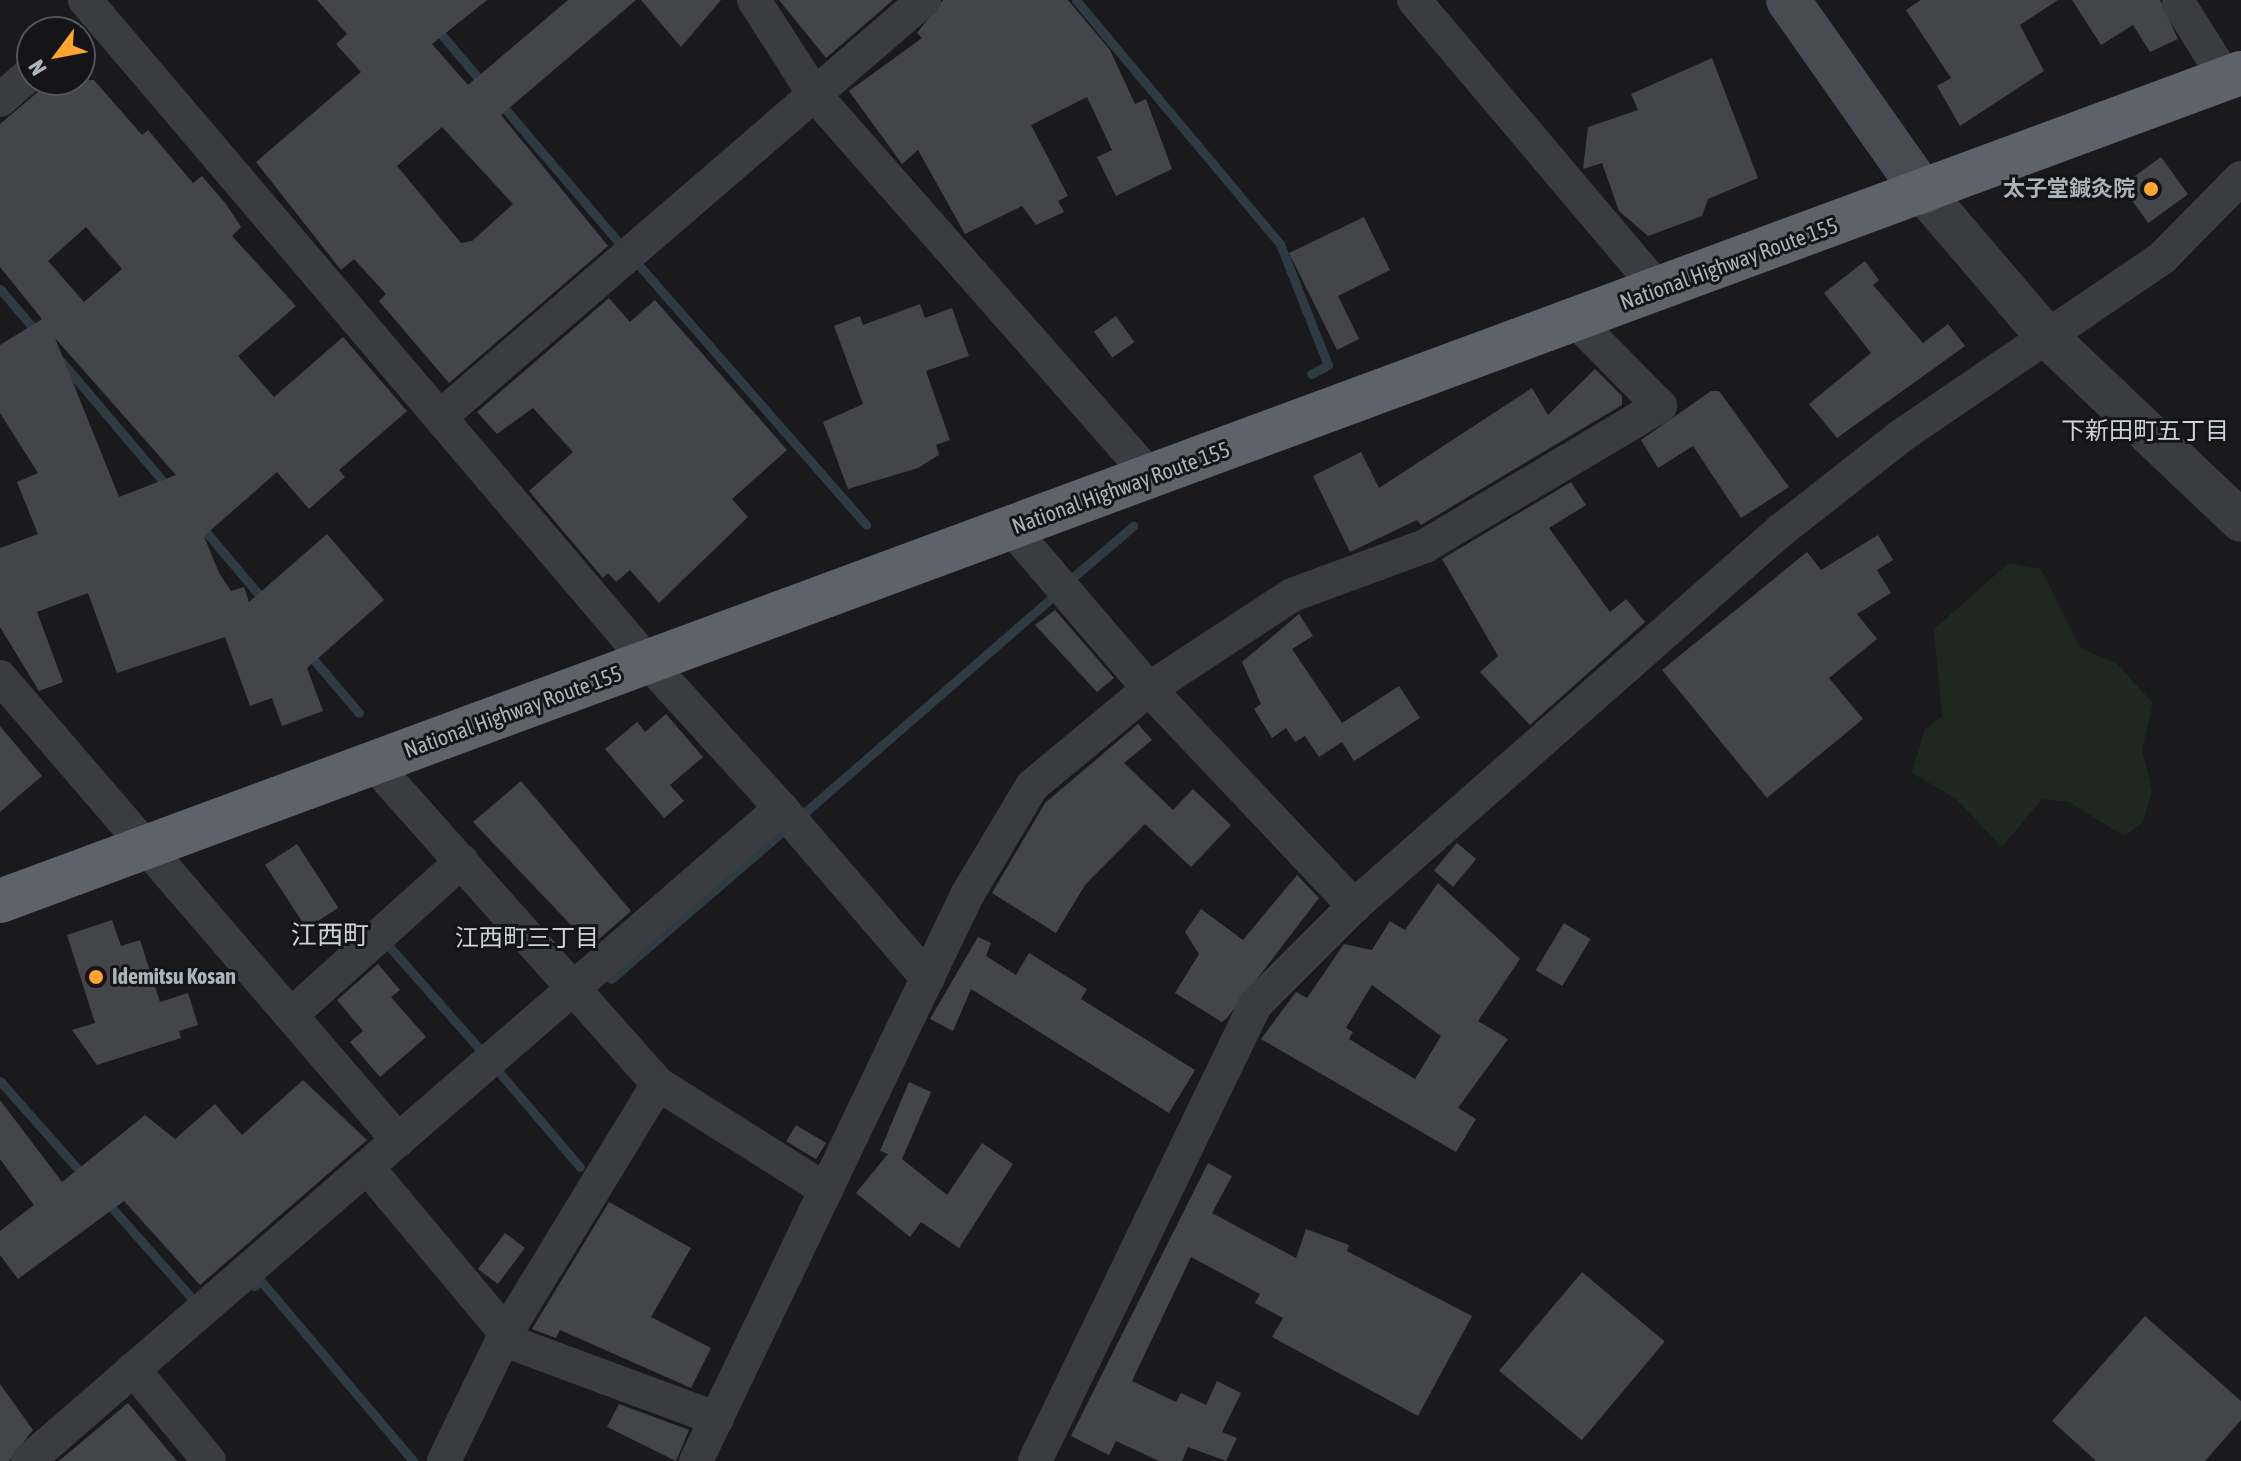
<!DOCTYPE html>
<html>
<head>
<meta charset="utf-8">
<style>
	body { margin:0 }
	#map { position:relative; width:2241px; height:1461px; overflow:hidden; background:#1a1a1d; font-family:"Asap Condensed","Noto Sans JP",sans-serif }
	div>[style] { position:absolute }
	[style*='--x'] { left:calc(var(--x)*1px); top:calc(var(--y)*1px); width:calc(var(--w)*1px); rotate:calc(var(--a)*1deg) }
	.green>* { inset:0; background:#1f2820 }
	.stream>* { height:9px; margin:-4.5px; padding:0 4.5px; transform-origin:4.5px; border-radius:4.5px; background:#2e3b42 }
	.building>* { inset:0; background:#44454a; transform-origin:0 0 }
	.minor>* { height:34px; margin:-17px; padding:0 17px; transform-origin:17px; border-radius:17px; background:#3a3c42 }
	.tertiary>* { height:42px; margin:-21px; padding:0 21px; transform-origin:21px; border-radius:21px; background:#3a3c42 }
	.secondary>* { height:44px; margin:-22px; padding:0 22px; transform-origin:22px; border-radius:22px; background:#484c52 }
	.trunk>* { height:44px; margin:-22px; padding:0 22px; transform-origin:22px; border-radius:22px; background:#5e626a }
	.dots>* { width:22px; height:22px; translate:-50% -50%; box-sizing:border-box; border:4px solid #151518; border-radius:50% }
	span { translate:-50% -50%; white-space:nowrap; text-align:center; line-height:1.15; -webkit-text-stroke:6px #151518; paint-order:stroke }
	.poi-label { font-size:22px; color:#abb3bd; font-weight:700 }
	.right { translate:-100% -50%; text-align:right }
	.left { translate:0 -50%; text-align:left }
	.street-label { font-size:22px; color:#abb3bd }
	.neighbourhood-label { font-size:24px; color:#cdd1d9 }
	.quarter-label { font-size:26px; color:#cdd1d9 }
	.north { position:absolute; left:16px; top:16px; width:80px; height:80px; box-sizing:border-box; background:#151518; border:2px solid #51545a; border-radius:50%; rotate:238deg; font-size:22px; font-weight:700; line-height:32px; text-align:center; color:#abb3bd }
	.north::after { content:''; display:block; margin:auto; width:28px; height:36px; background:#ffa52f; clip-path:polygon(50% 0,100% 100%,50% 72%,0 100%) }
</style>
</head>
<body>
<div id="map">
	<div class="green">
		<div style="clip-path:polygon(2009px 563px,2041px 569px,2080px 648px,2116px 663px,2153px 703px,2142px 750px,2152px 791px,2143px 822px,2124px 836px,2069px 802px,2042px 799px,2002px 847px,1955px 798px,1912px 773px,1925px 729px,1942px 717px,1934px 629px)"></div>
	</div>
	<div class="stream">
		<div style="--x:1076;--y:0;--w:318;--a:50.1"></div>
		<div style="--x:1280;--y:244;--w:130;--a:68.4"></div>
		<div style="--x:1328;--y:365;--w:19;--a:152"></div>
		<div style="--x:435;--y:27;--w:77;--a:49.7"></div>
		<div style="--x:500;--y:103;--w:185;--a:49.6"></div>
		<div style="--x:637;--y:263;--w:348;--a:48.8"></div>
		<div style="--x:0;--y:289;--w:60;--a:49.7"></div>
		<div style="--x:61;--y:361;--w:165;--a:49.7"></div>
		<div style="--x:201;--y:526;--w:101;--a:49.8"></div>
		<div style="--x:1071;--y:579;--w:82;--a:-40.5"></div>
		<div style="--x:309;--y:654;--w:77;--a:49.7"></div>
		<div style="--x:803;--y:814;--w:326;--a:-41"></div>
		<div style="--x:392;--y:940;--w:6;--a:141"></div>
		<div style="--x:387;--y:944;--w:147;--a:48.6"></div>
		<div style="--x:611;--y:979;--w:225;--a:-40.7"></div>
		<div style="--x:498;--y:1071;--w:126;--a:49.5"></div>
		<div style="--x:0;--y:1081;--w:128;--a:48.5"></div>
		<div style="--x:105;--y:1200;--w:137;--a:48.5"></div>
		<div style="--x:254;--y:1286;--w:9;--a:-36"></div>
		<div style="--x:261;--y:1281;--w:236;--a:49.8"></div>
	</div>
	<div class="building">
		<div style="clip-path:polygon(evenodd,317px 0,487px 0,432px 44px,468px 85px,568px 0,636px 0,501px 115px,608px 246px,449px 383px,379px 301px,386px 294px,354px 259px,341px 270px,256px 162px,361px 72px,336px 44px,347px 34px,317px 0,442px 127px,513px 204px,472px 241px,461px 243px,397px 166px,442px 127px)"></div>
		<div style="clip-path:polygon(641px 0,721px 0,681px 47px)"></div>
		<div style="clip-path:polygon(779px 0,893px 0,826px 58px)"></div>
		<div style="clip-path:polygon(943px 0,1068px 0,1110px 50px,1135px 104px,1146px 99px,1172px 169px,1116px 196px,1097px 157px,1112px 150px,1087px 97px,1031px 125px,1068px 196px,1058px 201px,1064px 212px,1036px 225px,1022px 206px,965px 234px,918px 150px,902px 164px,849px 91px,922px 38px,917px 33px)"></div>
		<div style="clip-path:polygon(1921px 0,2058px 0,2020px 25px,2044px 71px,1960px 126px,1937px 86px,1951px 78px,1906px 10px)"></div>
		<div style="clip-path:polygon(2072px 0,2160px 0,2178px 39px,2150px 52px,2133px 25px,2101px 45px)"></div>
		<div style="clip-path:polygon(1712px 58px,1758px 178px,1708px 199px,1702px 216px,1648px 236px,1619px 211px,1602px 163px,1583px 169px,1588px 127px,1638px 110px,1631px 94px)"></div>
		<div style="clip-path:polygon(evenodd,52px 80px,94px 80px,142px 135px,148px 130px,193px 183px,202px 176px,226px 204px,241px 227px,232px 236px,296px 306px,238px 356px,274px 397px,343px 337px,407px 411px,339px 470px,345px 477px,309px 509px,277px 472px,204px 536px,219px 573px,231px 591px,244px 587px,249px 602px,327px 534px,384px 600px,307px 668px,323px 711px,282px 726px,272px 698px,250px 706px,225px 637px,117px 673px,88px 593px,37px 612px,63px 682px,39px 691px,0 627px,0 548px,38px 534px,17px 482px,38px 473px,0 413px,0 345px,42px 319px,0 267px,0 124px,52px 80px,86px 227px,122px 269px,84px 302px,48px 261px,86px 227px,52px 80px,55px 338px,176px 475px,119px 497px,55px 338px)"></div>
		<div style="left:2161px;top:157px;width:46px;height:49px;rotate:54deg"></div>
		<div style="clip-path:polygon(1364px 217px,1390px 270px,1338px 296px,1359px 339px,1337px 350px,1289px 253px)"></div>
		<div style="clip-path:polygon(1865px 261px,1879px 280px,1873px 285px,1923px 343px,1948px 324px,1965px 346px,1837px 438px,1809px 404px,1871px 353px,1824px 293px)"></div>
		<div style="clip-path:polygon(609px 298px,630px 322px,655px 300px,787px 450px,732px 499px,748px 517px,659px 603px,630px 570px,616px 582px,608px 573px,603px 578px,529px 491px,573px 452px,533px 408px,497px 434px,477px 412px)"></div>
		<div style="clip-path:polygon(920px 304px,925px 318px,952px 308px,969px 356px,926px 371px,950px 440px,936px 445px,939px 455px,918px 468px,848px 489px,823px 422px,863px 404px,834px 326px,860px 316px,863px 325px)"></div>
		<div style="left:1116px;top:316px;width:32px;height:27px;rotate:55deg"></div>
		<div style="clip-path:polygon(1595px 369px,1622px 396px,1622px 405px,1421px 525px,1417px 520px,1350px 552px,1313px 476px,1361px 452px,1379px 488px,1532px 388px,1548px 415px)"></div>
		<div style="clip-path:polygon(1711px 391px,1719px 391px,1789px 487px,1741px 518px,1693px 446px,1658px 468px,1641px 440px)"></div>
		<div style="clip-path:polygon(1571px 482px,1586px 505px,1549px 528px,1610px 612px,1626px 599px,1645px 622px,1530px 725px,1480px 672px,1498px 656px,1442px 559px)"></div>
		<div style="clip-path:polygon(1878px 535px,1893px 560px,1877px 570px,1891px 593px,1857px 614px,1877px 639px,1829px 678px,1863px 719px,1767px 798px,1662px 670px,1807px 552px,1821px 570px)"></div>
		<div style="clip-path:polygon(1055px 610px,1114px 678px,1097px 692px,1035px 625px)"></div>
		<div style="clip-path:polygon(1299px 614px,1313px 636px,1292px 649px,1342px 723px,1399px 686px,1420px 718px,1354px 761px,1342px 742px,1319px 757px,1305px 736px,1295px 742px,1286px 728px,1272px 738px,1254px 709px,1261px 704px,1242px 662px)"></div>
		<div style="clip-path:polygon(666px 714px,703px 757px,670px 785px,684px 801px,664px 818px,605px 749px,637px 722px,645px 732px)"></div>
		<div style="clip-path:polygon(1138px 724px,1152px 740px,1124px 763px,1173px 810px,1193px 789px,1231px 825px,1191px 867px,1145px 824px,1085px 885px,1056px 933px,992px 893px,1045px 803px)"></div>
		<div style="clip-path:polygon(0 726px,42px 776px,0 812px)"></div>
		<div style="clip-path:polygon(521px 781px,631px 911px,591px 946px,473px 822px)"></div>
		<div style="left:1457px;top:843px;width:25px;height:36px;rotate:40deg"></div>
		<div style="left:297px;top:844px;width:76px;height:38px;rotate:57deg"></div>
		<div style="clip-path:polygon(1297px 875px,1319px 898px,1227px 1018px,1222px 1022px,1175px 993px,1199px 954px,1185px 932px,1201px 909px,1243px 940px)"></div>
		<div style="clip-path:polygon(evenodd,1438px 883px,1520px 959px,1478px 1021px,1508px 1039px,1458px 1108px,1476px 1119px,1456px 1152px,1261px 1039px,1296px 992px,1307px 998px,1344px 944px,1372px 950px,1390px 921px,1405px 930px,1438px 883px,1372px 985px,1441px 1036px,1415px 1079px,1349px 1039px,1353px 1032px,1346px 1028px,1372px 985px)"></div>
		<div style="clip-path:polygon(112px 920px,121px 946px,140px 940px,160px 1002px,188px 993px,198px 1025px,179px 1031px,181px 1038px,97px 1065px,72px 1030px,95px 1023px,67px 935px)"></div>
		<div style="left:1564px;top:923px;width:31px;height:55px;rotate:31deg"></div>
		<div style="clip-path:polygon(978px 937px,991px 943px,986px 956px,1016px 975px,1029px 953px,1087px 989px,1081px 999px,1195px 1070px,1169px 1113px,971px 989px,953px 1031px,930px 1019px)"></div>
		<div style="clip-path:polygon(378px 964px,400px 990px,391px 997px,426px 1037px,380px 1077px,350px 1042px,363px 1031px,337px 1000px)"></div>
		<div style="clip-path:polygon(303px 1080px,367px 1140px,200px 1285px,124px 1201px,18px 1279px,0 1255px,0 1231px,34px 1205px,0 1159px,0 1100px,62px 1182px,145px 1115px,175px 1139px,215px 1104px,242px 1135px)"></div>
		<div style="clip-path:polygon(909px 1082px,931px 1092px,902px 1159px,947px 1195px,982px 1143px,1013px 1164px,959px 1248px,921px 1222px,910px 1237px,856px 1193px,888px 1154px,880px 1151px)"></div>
		<div style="left:796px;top:1125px;width:35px;height:19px;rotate:31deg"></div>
		<div style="clip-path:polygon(1208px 1163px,1232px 1176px,1212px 1213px,1296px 1258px,1306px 1229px,1349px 1245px,1347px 1251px,1472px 1316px,1418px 1416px,1272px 1337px,1283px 1318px,1255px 1303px,1260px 1294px,1191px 1257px,1132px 1381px,1176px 1402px,1181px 1393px,1206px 1405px,1217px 1381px,1241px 1393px,1222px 1432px,1237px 1438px,1226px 1461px,1188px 1447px,1182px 1461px,1159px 1461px,1116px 1441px,1109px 1455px,1071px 1436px)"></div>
		<div style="clip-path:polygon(609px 1202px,691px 1248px,651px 1317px,711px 1348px,691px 1388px,560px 1330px,556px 1338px,532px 1329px)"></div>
		<div style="left:505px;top:1233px;width:25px;height:45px;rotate:37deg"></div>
		<div style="left:1582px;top:1272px;width:108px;height:129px;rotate:40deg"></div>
		<div style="clip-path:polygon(2145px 1316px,2241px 1401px,2241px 1420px,2205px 1461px,2096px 1461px,2052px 1421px)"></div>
		<div style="clip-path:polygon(0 1384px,33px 1430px,9px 1461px,0 1461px)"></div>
		<div style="clip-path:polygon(128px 1403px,177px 1461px,59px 1461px)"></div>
		<div style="clip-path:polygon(619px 1404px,689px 1430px,676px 1461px,607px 1427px)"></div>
	</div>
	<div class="minor">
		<div style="--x:85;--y:0;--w:869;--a:49.62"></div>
		<div style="--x:648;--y:662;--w:197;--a:47.7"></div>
		<div style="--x:754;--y:0;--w:112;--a:57.4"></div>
		<div style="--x:814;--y:94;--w:510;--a:48.66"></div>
		<div style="--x:1414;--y:0;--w:380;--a:49.8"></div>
		<div style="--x:2179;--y:4;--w:89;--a:57.9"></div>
		<div style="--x:0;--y:100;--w:43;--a:-41.2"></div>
		<div style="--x:440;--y:417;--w:639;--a:-40.75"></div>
		<div style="--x:1012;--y:529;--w:211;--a:49.4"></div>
		<div style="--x:1149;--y:689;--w:299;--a:46.6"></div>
		<div style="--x:0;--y:677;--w:611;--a:49.32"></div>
		<div style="--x:374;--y:764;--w:428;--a:48.4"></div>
		<div style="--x:658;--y:1084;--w:199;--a:32.2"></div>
		<div style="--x:291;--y:1015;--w:230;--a:-42"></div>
		<div style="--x:367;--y:1167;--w:217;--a:50.1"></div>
		<div style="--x:504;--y:1340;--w:227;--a:20.3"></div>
		<div style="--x:133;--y:1369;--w:119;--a:50.4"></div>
		<div style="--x:28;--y:1461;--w:997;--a:-40.93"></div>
		<div style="--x:781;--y:808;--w:225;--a:49.3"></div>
		<div style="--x:444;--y:1461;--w:142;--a:-64.2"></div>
		<div style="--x:506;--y:1333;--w:292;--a:-58.6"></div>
		<div style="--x:696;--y:1461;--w:628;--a:-64.41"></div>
		<div style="--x:967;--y:895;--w:127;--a:-59.2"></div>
		<div style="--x:1032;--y:786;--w:152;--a:-39.7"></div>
		<div style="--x:1149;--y:689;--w:171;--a:-33.3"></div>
		<div style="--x:1292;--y:595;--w:142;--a:-20.2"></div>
		<div style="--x:1425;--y:546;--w:274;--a:-30.8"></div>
		<div style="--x:1660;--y:406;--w:121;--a:-134.7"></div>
		<div style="--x:1035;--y:1461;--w:506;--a:-64.24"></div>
		<div style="--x:1255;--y:1005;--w:140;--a:-45"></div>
		<div style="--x:1354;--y:906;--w:568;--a:-41.36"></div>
		<div style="--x:1780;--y:531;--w:154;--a:-38.1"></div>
		<div style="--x:1901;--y:436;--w:317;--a:-34.3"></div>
		<div style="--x:2163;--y:257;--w:111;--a:-45.4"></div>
	</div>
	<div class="tertiary">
		<div style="--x:1923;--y:192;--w:188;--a:49.5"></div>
		<div style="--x:2045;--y:335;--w:270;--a:43.5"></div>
	</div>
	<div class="secondary">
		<div style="--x:1788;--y:0;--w:235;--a:54.9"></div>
	</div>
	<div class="trunk">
		<div style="--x:0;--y:901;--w:2389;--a:-20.28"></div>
	</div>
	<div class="dots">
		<div style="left:2151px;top:189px;background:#ffa52f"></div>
		<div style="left:96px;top:977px;background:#ffa52f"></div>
	</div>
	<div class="poi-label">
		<span class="right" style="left:2135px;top:189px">太子堂鍼灸院</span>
		<span class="left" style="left:112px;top:977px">Idemitsu Kosan</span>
	</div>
	<div class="street-label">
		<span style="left:1729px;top:264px;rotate:-20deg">National Highway Route 155</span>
		<span style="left:1121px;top:488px;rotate:-20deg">National Highway Route 155</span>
		<span style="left:513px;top:712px;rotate:-20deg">National Highway Route 155</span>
	</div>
	<div class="neighbourhood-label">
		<span style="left:2145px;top:431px">下新田町五丁目</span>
		<span style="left:527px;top:938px">江西町三丁目</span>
	</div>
	<div class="quarter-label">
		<span style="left:330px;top:936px">江西町</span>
	</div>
	<div class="north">N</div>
</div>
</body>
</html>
